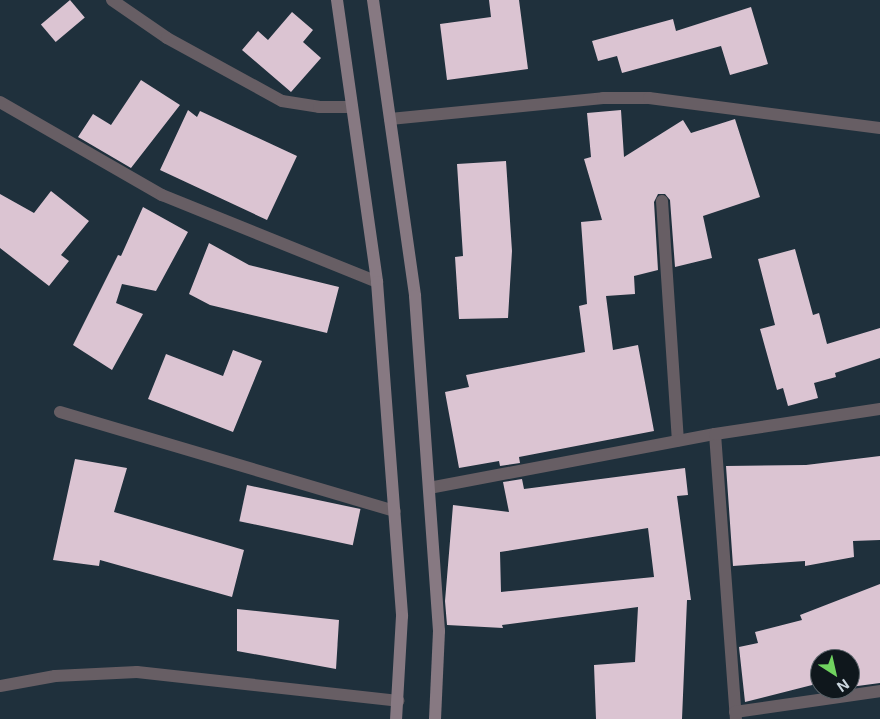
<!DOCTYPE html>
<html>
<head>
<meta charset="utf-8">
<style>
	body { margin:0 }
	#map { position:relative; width:880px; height:719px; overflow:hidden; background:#1f303c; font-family:Inter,sans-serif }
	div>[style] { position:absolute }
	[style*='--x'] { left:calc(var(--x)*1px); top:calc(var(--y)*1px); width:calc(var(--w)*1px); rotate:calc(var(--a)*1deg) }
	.building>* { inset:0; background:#dbc4d2; transform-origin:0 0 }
	.minor>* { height:12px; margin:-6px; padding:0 6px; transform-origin:6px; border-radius:6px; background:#675e64 }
	.secondary>* { height:12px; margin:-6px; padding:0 6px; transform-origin:6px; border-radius:6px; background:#877982 }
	span { translate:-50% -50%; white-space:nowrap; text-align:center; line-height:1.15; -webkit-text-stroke:5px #0f171c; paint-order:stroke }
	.north { position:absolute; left:810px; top:649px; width:50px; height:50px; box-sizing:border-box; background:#0f171c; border:1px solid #5a6369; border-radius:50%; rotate:145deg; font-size:14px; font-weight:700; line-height:20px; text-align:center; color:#cad5dd }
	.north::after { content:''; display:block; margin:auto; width:18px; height:22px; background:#70d35f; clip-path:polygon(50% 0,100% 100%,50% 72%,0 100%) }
</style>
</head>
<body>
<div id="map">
	<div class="building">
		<div style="left:70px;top:0;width:23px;height:38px;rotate:50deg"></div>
		<div style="clip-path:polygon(489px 0,519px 0,528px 69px,447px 80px,440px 24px,491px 17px)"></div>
		<div style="clip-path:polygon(751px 7px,768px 64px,730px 75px,721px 46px,622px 73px,617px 56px,598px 61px,592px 41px,673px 19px,676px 31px)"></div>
		<div style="clip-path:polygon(292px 12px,313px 30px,303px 42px,321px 58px,291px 92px,242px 50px,258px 31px,268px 40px)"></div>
		<div style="clip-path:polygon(141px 80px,180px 105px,131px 168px,78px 137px,93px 114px,111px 125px)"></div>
		<div style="clip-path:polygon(188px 110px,197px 117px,200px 111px,297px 156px,267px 220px,160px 170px)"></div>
		<div style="clip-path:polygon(621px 110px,624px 157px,683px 120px,691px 133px,735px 119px,760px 197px,703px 216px,712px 258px,675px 267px,670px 200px,665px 194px,658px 194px,654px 202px,658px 270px,634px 276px,635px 294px,606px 296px,613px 350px,638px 345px,654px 431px,519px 457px,520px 463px,500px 466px,499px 461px,459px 468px,445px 392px,469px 387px,466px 375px,585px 352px,579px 306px,587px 304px,581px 222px,602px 220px,584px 159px,591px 157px,587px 113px)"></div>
		<div style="clip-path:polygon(506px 161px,512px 251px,508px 318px,459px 319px,455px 257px,463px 256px,457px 164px)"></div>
		<div style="clip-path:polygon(51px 191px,89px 221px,61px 255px,69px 261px,49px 286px,0 248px,0 194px,34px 213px)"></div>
		<div style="clip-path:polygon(143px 207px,188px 232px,156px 291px,122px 284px,116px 303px,143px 314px,112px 370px,73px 345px,118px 255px,121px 256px)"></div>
		<div style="clip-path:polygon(209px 243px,249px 265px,339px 287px,327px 333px,210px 305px,189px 294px)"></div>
		<div style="clip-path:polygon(795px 249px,813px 315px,819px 313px,827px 344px,880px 328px,880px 358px,835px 373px,836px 377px,814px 383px,818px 398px,788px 406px,783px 388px,777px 390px,760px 329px,775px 325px,758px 259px)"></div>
		<div style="clip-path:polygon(233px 350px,262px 361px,233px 432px,148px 399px,166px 354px,223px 376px)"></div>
		<div style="clip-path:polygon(880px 456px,880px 540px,853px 541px,854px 557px,805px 566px,805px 561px,733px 566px,726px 466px,806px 465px)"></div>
		<div style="clip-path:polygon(75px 459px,127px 468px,114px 512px,244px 550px,232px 597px,100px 560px,99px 566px,53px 560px)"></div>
		<div style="clip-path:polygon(evenodd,685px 468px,688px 495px,677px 496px,691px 600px,687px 600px,682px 719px,596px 719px,594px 665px,635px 662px,638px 607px,502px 625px,503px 628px,447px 625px,445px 601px,453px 505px,509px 512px,503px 482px,522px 479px,524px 489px,685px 468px,648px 528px,654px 577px,501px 592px,500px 552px,648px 528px)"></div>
		<div style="left:247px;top:485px;width:116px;height:37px;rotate:12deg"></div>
		<div style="clip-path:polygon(880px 584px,880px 683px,850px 687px,850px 659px,820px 659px,820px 683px,745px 702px,739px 647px,758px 643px,755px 632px,802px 620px,800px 615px)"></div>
		<div style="clip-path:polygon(237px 609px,339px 620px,336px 669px,237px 651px)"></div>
	</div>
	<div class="minor">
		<div style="--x:112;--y:0;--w:67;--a:34.6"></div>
		<div style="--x:167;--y:38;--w:131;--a:28.7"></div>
		<div style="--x:282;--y:101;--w:37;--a:9"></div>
		<div style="--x:319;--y:107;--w:33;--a:0"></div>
		<div style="--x:0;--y:102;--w:187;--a:29.9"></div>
		<div style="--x:162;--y:195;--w:232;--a:22"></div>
		<div style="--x:390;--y:119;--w:214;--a:-5.6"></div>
		<div style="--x:603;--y:98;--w:46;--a:0"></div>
		<div style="--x:649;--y:98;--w:233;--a:7.4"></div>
		<div style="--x:662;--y:201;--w:240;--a:86.2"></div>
		<div style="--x:60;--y:412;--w:349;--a:16.5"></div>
		<div style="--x:715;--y:434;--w:286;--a:85.8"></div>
		<div style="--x:429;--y:488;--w:291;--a:-10.7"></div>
		<div style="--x:715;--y:434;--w:167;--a:-8.6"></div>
		<div style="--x:0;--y:686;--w:56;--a:-10.3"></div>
		<div style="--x:55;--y:676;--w:82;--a:-2.8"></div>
		<div style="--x:137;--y:672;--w:263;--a:6.3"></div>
		<div style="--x:735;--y:712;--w:147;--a:-8.2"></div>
	</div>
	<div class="secondary">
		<div style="--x:337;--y:0;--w:285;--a:81.9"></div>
		<div style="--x:377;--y:282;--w:335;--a:85.7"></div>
		<div style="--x:402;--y:616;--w:103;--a:93.3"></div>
		<div style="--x:373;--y:0;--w:299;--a:81.9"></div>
		<div style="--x:415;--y:296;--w:336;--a:85.9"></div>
		<div style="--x:439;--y:631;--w:88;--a:92.6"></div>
	</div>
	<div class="north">N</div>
</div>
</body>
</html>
